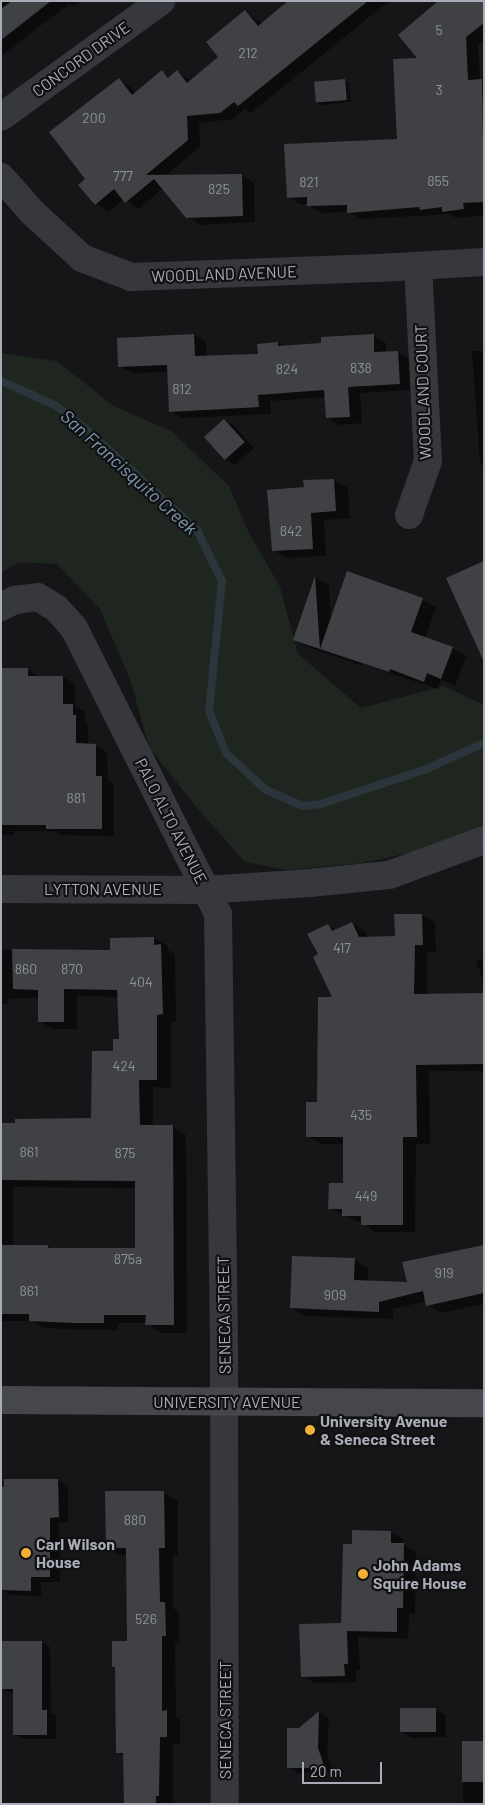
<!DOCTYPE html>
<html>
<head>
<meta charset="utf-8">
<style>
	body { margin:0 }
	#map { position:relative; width:485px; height:1805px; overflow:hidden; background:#161618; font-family:Barlow,sans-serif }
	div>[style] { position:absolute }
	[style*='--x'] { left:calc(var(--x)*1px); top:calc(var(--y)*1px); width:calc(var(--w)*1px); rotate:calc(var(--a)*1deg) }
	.green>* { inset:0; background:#1e261f }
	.shadow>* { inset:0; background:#0007; transform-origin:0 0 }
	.stream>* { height:8px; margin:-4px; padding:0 4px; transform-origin:4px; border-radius:4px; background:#2c353c }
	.building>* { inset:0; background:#404145; transform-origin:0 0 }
	.minor>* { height:28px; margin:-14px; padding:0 14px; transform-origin:14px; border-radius:14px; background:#37383d }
	.secondary>* { height:28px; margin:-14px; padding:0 14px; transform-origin:14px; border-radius:14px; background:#45474d }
	.dots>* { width:14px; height:14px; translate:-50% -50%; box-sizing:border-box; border:2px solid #111113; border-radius:50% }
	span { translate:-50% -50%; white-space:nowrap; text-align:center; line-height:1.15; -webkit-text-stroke:4.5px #111113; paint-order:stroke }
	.number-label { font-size:14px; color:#8e929b }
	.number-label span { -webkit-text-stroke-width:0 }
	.street-label { font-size:16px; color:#a8adb8 }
	.poi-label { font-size:16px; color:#a8adb8; font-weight:700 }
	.left { translate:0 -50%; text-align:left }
	.water-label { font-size:18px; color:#7f9bb3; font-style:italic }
	.frame { position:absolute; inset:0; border:2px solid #a8adb8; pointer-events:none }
	.scale { position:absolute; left:302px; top:1762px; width:80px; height:22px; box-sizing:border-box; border:2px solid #a8adb8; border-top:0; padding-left:6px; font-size:15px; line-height:18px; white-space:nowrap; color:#a8adb8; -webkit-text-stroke:4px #111113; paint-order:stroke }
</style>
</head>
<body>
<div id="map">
	<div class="green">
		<div style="clip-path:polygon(1px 353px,56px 361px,114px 406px,171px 431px,229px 486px,248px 531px,280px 587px,298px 654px,361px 708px,444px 686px,484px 705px,484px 827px,426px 849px,363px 863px,288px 870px,245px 862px,197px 808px,149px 747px,130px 679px,100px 609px,57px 564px,19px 562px,1px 573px)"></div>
	</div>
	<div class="shadow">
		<div style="clip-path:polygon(1px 1px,81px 1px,74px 7px,69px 4px,1px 56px)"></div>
		<div style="clip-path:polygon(290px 1px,389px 1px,251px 113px,245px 109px,233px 119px,199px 123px,200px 147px,165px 176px,242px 175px,254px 183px,255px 222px,200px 225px,187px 217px,163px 188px,139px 209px,124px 199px,108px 212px,96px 204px,79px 185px,86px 179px,119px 80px,131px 87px,136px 93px,162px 72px,171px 77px,177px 72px,191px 81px,220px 57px,245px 11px,262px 24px)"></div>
		<div style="clip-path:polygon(484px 1px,484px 40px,478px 44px,480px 81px,484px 81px,484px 215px,456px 218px,449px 214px,361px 219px,348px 212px,321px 213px,308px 204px,300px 204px,288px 197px,398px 140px,419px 59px)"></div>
		<div style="clip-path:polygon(344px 81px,349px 83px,351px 102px,322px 105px,317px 103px)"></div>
		<div style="clip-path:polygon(194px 335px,206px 342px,207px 357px,259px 355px,278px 343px,285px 347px,322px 344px,373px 336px,386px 343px,386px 353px,398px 352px,410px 359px,412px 390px,360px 393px,362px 423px,339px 425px,327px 417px,326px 397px,270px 401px,271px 414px,183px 418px,171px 411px,168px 372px,132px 373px,120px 366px)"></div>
		<div style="clip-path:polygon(472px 351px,484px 351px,484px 465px,480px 463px)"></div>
		<div style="clip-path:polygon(224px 420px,234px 426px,254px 448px,235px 465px,225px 459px)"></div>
		<div style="clip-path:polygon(334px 480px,348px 488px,350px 518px,324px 520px,326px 556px,287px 558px,273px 550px)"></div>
		<div style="clip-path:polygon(347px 573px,423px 600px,436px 607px,425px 638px,452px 648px,466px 656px,455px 686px,441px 680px,438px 689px,363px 664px,363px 666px,308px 647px,294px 640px,316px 578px,329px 585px,331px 621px)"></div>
		<div style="clip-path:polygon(1px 669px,27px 669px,39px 677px,63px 677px,75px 684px,75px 706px,85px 712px,85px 722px,88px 724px,88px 745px,95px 745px,107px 752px,108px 780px,114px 784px,114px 836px,60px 835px,53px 831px,14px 831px,14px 835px,1px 835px)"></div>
		<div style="clip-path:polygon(396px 915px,422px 915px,435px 922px,436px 952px,427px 952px,427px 995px,484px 994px,484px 1071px,429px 1071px,430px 1144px,416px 1144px,415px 1232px,375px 1232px,362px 1222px,357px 1222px,330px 1208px,344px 1185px,344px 1144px,321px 1144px,308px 1136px,319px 1103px,334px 998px,320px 954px,328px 926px,335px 930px,352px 923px,365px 931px,368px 938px,396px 937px)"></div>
		<div style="clip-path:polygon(evenodd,154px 938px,168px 946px,168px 950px,175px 954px,176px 1022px,171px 1022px,171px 1088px,153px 1087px,153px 1127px,173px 1127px,186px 1135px,187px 1333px,161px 1333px,147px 1323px,118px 1323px,118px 1330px,89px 1330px,44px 1328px,32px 1321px,1px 1321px,1px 1125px,93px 1119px,114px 1052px,121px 1040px,119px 997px,77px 996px,77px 1029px,53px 1029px,39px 1021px,39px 998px,8px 999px,8px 1004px,1px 1004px,1px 950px,111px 951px,154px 938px,13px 1187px,137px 1188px,137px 1249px,53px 1249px,48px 1246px,13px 1246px,13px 1187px)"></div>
		<div style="clip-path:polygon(484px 958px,484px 983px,476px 961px)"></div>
		<div style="clip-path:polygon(484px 1246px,484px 1304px,441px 1313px,428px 1305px,427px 1301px,393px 1309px,393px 1319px,305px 1316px,291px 1308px,354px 1260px,368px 1268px,368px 1282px,408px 1283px)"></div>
		<div style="clip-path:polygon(5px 1480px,58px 1480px,68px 1486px,68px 1522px,59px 1523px,60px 1582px,41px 1582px,41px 1596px,11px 1595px,1px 1590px)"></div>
		<div style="clip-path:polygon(164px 1493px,178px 1501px,178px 1555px,173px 1555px,173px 1608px,179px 1612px,179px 1643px,175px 1643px,176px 1717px,180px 1720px,180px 1744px,173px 1744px,173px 1803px,125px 1804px,125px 1757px,117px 1752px,116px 1668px,113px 1667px,128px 1642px,128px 1555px,121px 1555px,107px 1547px)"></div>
		<div style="clip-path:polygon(391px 1532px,403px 1539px,403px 1545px,416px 1552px,415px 1614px,409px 1614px,408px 1639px,358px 1637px,360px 1670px,356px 1671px,356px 1682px,315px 1683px,303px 1676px,343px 1624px,353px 1546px)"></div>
		<div style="clip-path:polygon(41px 1642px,50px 1647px,51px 1713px,56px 1716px,56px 1739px,24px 1739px,15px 1734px,14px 1694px,2px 1689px)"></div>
		<div style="clip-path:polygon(435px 1710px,445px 1715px,446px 1737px,412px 1738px,402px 1732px)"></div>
		<div style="clip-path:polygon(320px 1712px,329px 1718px,327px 1754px,334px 1773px,298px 1773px,288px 1767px,300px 1729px)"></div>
		<div style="left:463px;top:1742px;width:21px;height:62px"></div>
	</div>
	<div class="stream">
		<div style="--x:1;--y:381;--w:59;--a:24"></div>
		<div style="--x:55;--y:405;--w:39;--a:38"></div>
		<div style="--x:86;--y:429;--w:150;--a:42.3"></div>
		<div style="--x:197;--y:530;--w:57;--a:63.9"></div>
		<div style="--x:222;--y:581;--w:131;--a:95.7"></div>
		<div style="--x:209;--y:711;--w:45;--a:68"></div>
		<div style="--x:226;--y:753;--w:54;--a:42.8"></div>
		<div style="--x:266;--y:790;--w:40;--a:23.4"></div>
		<div style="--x:303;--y:806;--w:18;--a:-6"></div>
		<div style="--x:321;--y:804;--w:108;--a:-18.3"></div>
		<div style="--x:424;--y:770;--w:66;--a:-24.2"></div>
	</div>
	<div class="building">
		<div style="clip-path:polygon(12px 1px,51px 1px,1px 40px,1px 9px)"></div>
		<div style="clip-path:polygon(288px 1px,368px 1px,238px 106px,234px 102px,220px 113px,187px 116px,188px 140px,146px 175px,242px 174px,243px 216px,186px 218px,154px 179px,125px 203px,114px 189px,95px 205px,78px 185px,85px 179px,49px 132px,119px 78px,132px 95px,162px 70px,168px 78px,177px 70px,187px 83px,218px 57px,206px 42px,245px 10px,258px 26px)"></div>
		<div style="clip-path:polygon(438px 1px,484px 1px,484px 23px,466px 37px,468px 80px,482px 79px,484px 202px,463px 203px,464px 209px,442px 212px,442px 207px,420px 210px,419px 207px,347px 213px,347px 205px,307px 206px,307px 197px,287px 198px,284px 144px,397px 139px,393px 59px,417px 58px,398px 35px)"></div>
		<div style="left:345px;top:79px;width:21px;height:31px;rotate:85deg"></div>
		<div style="clip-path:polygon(194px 334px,195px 356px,258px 354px,257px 344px,278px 342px,278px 346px,321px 343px,321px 337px,374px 334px,374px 352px,398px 351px,400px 384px,348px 387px,350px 417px,326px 418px,324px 390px,258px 395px,259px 407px,169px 412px,167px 365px,118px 367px,117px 338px)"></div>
		<div style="left:224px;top:419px;width:31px;height:27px;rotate:48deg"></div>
		<div style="clip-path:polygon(334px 479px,336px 511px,311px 513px,313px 549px,272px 551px,267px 490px,304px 487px,303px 480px)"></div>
		<div style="clip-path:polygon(484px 561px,484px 662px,446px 578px)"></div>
		<div style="clip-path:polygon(347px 571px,423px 598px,411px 632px,453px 647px,441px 679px,427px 673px,424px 682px,390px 669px,389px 672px,320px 649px)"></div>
		<div style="clip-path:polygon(315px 576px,320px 649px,293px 640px)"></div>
		<div style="clip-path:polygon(1px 668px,28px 668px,28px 676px,63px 676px,63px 704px,73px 704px,73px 715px,76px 715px,76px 743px,96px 744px,96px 776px,102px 776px,102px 829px,46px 829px,46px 825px,1px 825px)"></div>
		<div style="clip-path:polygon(394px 914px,422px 914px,423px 945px,415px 945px,414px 994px,484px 993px,484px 1064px,416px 1065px,417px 1137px,403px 1137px,403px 1225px,361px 1225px,361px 1216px,342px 1216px,342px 1209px,328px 1209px,329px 1183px,343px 1183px,343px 1137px,306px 1137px,306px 1102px,317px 1102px,318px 997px,332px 997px,313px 957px,318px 954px,307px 934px,328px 924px,332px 931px,352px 922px,359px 937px,395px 936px)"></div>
		<div style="clip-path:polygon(154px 937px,154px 945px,161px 944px,163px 1014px,157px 1015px,157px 1080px,139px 1080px,140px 1125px,173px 1125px,174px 1325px,145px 1325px,146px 1315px,104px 1315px,104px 1323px,74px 1323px,29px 1321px,29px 1314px,1px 1314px,1px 1245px,48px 1245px,48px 1248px,135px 1248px,135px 1181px,1px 1180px,1px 1123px,15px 1123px,15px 1119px,91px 1118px,92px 1051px,113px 1051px,113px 1039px,119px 1039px,117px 990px,64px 989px,64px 1022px,38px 1022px,38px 990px,13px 989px,12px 949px,110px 950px,110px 938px)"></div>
		<div style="clip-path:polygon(484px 1245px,484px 1293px,426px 1306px,423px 1291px,379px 1302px,379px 1312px,290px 1308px,292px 1256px,355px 1258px,354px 1280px,407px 1282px,402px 1262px)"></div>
		<div style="clip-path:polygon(4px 1479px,58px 1479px,59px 1517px,50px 1518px,50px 1577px,31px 1577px,31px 1591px,1px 1590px,1px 1487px,4px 1487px)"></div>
		<div style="clip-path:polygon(105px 1491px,164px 1491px,165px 1548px,159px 1548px,160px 1602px,165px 1602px,166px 1636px,162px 1636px,162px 1711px,167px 1710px,167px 1737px,160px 1737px,159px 1796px,156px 1796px,156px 1804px,124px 1804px,123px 1753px,116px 1753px,115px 1667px,112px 1667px,112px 1641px,127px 1641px,126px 1548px,106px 1548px)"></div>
		<div style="clip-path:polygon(352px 1530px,391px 1531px,391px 1543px,404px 1543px,403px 1608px,397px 1608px,397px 1632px,347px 1631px,348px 1664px,344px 1664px,345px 1676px,301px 1677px,299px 1624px,341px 1623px,343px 1544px,352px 1544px)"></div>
		<div style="clip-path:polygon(1px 1641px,42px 1641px,42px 1710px,47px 1710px,47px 1735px,13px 1735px,13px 1689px,1px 1689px)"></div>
		<div style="left:436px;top:1708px;width:24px;height:36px;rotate:90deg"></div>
		<div style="clip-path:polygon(319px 1711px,318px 1748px,325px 1768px,287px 1768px,287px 1728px,299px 1728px)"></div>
		<div style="left:462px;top:1741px;width:22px;height:41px"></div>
	</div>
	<div class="minor">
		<div style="--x:1;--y:117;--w:198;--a:-35.9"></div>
		<div style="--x:1;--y:177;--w:48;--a:48.4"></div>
		<div style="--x:33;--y:213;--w:67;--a:42.6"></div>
		<div style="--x:82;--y:258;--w:53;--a:21.2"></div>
		<div style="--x:131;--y:277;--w:249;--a:-2.1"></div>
		<div style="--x:380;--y:268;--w:104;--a:-3.3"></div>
		<div style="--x:409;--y:515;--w:57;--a:-70.6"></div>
		<div style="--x:428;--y:461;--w:195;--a:-92.9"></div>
		<div style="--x:1;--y:607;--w:16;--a:-27"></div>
		<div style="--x:15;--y:600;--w:23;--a:-7"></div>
		<div style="--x:38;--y:597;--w:22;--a:32"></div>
		<div style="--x:57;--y:609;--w:25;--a:48"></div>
		<div style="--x:74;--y:628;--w:293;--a:63.3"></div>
		<div style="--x:206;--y:890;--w:104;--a:-3.9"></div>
		<div style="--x:310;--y:883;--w:79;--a:-5.8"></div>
		<div style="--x:389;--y:875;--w:101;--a:-20.2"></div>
		<div style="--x:1;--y:889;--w:205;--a:0.3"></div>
		<div style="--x:206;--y:890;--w:27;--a:63"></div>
		<div style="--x:218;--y:914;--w:443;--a:89.2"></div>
		<div style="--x:224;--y:1357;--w:447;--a:89.9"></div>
	</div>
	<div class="secondary">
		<div style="--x:1;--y:1400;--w:483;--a:0.4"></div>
	</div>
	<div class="dots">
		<div style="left:310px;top:1430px;background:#f2b134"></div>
		<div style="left:26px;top:1553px;background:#f2b134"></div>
		<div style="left:363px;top:1574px;background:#f2b134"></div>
	</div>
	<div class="number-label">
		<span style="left:439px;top:30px">5</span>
		<span style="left:248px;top:53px">212</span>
		<span style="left:439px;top:90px">3</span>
		<span style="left:94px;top:118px">200</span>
		<span style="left:123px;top:176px">777</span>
		<span style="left:438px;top:181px">855</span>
		<span style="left:309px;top:182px">821</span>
		<span style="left:219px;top:189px">825</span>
		<span style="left:361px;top:368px">838</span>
		<span style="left:287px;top:369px">824</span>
		<span style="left:182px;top:389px">812</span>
		<span style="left:291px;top:531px">842</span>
		<span style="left:76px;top:798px">881</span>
		<span style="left:342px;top:948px">417</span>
		<span style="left:26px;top:969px">860</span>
		<span style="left:72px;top:969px">870</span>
		<span style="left:141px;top:982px">404</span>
		<span style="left:124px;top:1066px">424</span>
		<span style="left:361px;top:1115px">435</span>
		<span style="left:29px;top:1152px">861</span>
		<span style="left:125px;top:1153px">875</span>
		<span style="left:366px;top:1196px">449</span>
		<span style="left:128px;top:1259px">875a</span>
		<span style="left:444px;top:1273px">919</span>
		<span style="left:29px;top:1291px">861</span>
		<span style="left:335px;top:1295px">909</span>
		<span style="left:135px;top:1520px">880</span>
		<span style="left:146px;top:1619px">526</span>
	</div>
	<div class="street-label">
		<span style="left:81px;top:59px;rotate:-36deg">CONCORD DRIVE</span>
		<span style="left:224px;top:274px;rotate:-2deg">WOODLAND AVENUE</span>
		<span style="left:423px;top:392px;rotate:-92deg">WOODLAND COURT</span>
		<span style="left:171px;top:821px;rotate:63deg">PALO ALTO AVENUE</span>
		<span style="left:103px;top:889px">LYTTON AVENUE</span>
		<span style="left:224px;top:1315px;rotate:-91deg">SENECA STREET</span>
		<span style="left:227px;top:1402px">UNIVERSITY AVENUE</span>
		<span style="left:225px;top:1720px;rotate:-90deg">SENECA STREET</span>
	</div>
	<div class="poi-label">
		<span class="left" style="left:320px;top:1430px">University Avenue<br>&amp; Seneca Street</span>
		<span class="left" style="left:36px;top:1553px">Carl Wilson<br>House</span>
		<span class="left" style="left:373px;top:1574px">John Adams<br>Squire House</span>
	</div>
	<div class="water-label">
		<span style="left:129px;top:472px;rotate:42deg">San Francisquito Creek</span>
	</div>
	<div class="frame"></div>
	<div class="scale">20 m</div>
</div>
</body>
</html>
